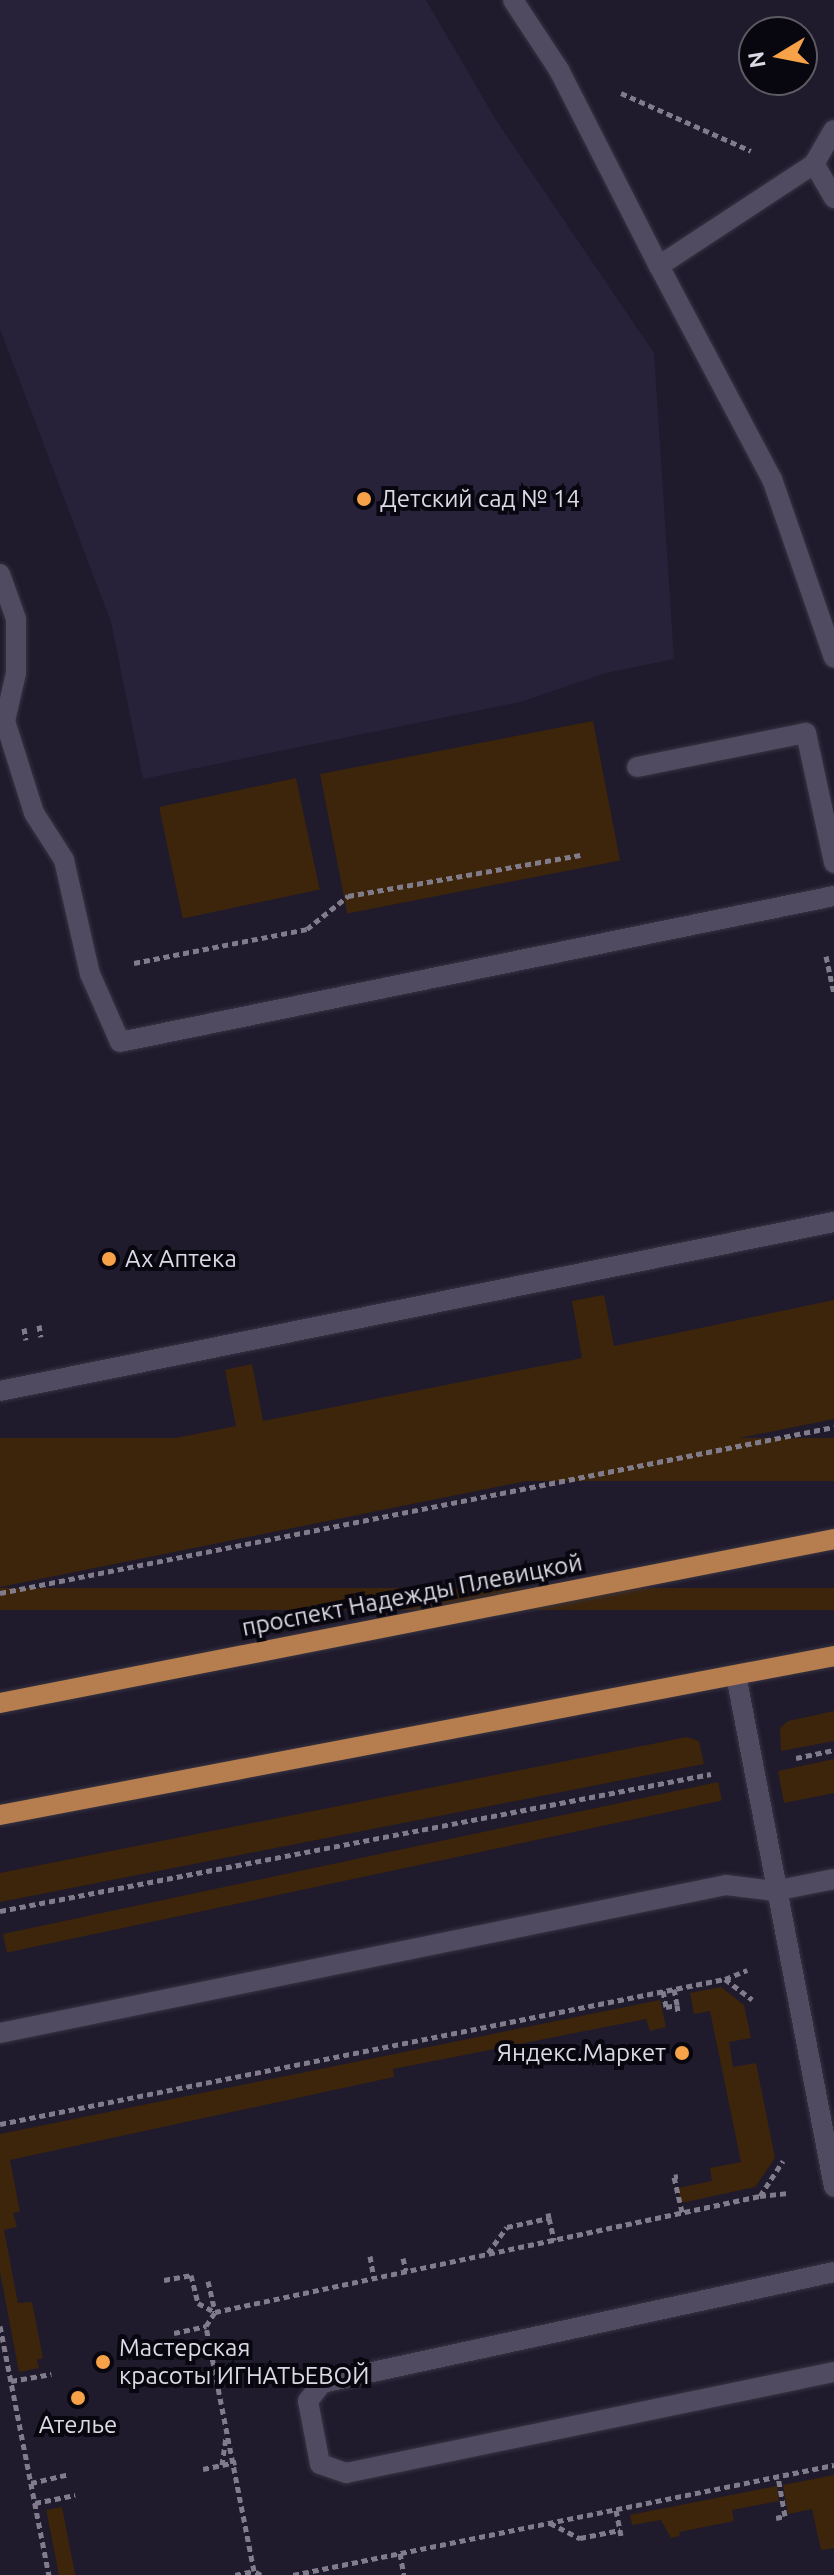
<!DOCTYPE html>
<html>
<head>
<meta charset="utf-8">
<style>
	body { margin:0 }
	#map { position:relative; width:834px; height:2575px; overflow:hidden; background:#1f1a2c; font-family:Ubuntu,sans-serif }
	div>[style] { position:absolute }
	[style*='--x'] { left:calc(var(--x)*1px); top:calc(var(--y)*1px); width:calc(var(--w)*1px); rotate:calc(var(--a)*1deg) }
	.built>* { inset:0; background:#28213a }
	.green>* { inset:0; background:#3d250c; transform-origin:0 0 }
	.path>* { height:5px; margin-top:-2.5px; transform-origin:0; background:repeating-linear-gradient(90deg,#807c8b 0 6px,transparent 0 10px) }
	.roads { filter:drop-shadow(0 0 2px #373442) drop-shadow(0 0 2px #373442) }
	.minor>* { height:20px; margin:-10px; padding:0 10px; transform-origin:10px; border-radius:10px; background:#514b61 }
	.major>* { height:20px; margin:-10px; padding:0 10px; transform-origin:10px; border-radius:10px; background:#b67e4e }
	.dots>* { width:22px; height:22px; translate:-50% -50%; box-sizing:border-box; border:4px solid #08060e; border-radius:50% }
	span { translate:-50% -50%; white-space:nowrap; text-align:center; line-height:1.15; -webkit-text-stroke:8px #08060e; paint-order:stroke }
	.poi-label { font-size:24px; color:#dcd9e6 }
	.left { translate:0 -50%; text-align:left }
	.right { translate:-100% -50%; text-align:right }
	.street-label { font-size:24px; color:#dcd9e6 }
	.north { position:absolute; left:738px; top:16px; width:80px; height:80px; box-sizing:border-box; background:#08060e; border:2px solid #5d5a64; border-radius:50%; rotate:260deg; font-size:22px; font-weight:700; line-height:32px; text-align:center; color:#dcd9e6 }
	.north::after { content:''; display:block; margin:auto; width:28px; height:36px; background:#f7a149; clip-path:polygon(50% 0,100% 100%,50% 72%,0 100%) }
</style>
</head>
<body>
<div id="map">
	<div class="built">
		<div style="clip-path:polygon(0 0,426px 0,496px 120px,654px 353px,674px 659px,606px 673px,520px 702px,143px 779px,111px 622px,0 329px)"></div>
	</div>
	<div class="green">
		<div style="left:593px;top:721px;width:142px;height:278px;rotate:79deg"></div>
		<div style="left:296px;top:778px;width:114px;height:140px;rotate:78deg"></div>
		<div style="clip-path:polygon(604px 1295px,614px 1346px,834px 1300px,834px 1419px,0 1587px,0 1456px,25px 1440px,30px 1467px,236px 1426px,225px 1370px,252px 1364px,263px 1421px,582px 1358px,572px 1301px)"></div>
		<div style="left:834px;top:1438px;width:43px;height:850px;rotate:90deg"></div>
		<div style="left:834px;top:1588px;width:22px;height:850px;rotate:90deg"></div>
		<div style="clip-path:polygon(834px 1711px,834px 1741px,781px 1751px,780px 1728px,788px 1721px)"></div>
		<div style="clip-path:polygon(687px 1737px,699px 1741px,704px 1764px,0 1902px,0 1873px)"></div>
		<div style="clip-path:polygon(834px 1759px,834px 1793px,784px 1803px,778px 1771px)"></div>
		<div style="left:718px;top:1782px;width:19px;height:731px;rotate:78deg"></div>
		<div style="clip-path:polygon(721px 1987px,744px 2005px,751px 2038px,729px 2042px,733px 2067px,756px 2063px,775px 2158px,755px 2187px,681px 2203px,678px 2188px,712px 2181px,710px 2168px,741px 2162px,710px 2011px,694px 2014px,690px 1993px)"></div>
		<div style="clip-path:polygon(660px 2000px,666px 2027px,650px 2031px,646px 2019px,393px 2069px,394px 2077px,10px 2160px,20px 2212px,13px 2213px,17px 2227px,4px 2230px,18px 2303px,32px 2302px,43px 2358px,37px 2360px,39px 2368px,19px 2372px,0 2272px,0 2134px)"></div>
		<div style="clip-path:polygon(834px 2475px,834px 2548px,821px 2550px,812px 2509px,788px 2514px,783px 2485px)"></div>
		<div style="clip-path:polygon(777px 2486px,779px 2501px,732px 2510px,734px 2521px,679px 2532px,680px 2536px,671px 2538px,661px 2520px,632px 2525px,630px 2515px)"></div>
		<div style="left:62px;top:2507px;width:69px;height:16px;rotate:79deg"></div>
	</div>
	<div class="path">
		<div style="--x:621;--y:93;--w:142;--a:24"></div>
		<div style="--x:826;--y:956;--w:38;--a:78"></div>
		<div style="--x:134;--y:963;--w:176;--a:-11.1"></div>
		<div style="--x:307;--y:929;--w:53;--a:-38.8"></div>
		<div style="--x:348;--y:896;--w:236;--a:-10"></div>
		<div style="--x:39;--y:1325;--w:12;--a:81"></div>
		<div style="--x:24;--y:1328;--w:12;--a:81"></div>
		<div style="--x:0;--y:1593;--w:850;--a:-11.26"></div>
		<div style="--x:796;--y:1758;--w:39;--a:-12"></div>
		<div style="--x:0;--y:1911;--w:724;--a:-10.91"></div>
		<div style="--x:725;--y:1979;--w:24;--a:-22"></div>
		<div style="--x:674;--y:1989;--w:16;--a:79"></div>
		<div style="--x:663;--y:1991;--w:16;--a:79"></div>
		<div style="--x:666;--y:2007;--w:11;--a:-10"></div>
		<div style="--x:677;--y:2005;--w:7;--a:82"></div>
		<div style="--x:0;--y:2124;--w:739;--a:-11.31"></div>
		<div style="--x:725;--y:1979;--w:34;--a:37"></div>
		<div style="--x:678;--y:2176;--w:4;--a:166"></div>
		<div style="--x:674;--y:2177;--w:37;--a:77"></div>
		<div style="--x:760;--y:2196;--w:30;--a:-6"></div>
		<div style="--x:549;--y:2218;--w:23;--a:77"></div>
		<div style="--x:488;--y:2253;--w:32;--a:-54"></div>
		<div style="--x:507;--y:2227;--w:43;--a:-12.1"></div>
		<div style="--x:549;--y:2218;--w:5;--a:-101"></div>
		<div style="--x:370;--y:2256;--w:22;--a:80"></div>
		<div style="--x:403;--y:2258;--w:13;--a:77"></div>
		<div style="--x:164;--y:2280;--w:27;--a:-10"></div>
		<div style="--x:191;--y:2275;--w:29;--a:76"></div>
		<div style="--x:198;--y:2303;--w:19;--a:28"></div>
		<div style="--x:208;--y:2281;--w:31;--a:77"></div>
		<div style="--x:0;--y:2326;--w:254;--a:78.9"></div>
		<div style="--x:174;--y:2333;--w:33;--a:-12"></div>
		<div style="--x:11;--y:2381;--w:41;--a:-9.9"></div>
		<div style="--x:222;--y:2465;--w:28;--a:-82"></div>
		<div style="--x:203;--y:2469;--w:34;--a:-12"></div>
		<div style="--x:31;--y:2483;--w:37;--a:-13"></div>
		<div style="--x:35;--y:2503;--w:41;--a:-11.3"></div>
		<div style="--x:616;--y:2510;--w:26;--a:79"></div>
		<div style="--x:776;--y:2518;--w:9;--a:-13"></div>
		<div style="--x:785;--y:2516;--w:40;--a:-100"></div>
		<div style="--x:550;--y:2523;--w:34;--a:27"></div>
		<div style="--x:580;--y:2538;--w:41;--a:-11.3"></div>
		<div style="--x:400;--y:2553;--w:22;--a:80"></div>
		<div style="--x:235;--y:2575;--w:19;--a:-12"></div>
		<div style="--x:261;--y:2575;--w:8;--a:-150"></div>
		<div style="--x:254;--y:2571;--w:250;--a:-101.1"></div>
		<div style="--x:206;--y:2326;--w:17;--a:-57"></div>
		<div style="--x:215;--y:2312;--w:557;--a:-12.02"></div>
		<div style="--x:760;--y:2196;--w:42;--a:-56.7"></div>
		<div style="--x:293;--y:2575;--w:552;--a:-11.49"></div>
	</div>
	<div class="roads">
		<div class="minor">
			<div style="--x:513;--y:0;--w:84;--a:56.7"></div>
			<div style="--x:559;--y:70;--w:220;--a:63"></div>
			<div style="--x:814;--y:164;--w:39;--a:-60"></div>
			<div style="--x:834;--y:198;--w:39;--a:-120"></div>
			<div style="--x:814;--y:164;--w:186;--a:146.7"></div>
			<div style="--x:659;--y:266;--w:241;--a:62.1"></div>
			<div style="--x:772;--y:479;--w:189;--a:70.9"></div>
			<div style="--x:0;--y:574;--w:48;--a:70.4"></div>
			<div style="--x:16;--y:619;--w:54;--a:90"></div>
			<div style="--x:16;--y:673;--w:49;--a:102.9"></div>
			<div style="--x:5;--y:721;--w:96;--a:72.5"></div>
			<div style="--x:34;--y:813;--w:56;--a:57.4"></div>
			<div style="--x:64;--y:860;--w:117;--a:77.2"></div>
			<div style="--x:90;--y:974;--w:74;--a:66.2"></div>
			<div style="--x:120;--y:1042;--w:729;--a:-11.56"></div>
			<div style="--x:637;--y:767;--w:172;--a:-11.4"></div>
			<div style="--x:806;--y:733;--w:133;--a:77.8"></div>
			<div style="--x:0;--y:1391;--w:851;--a:-11.46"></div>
			<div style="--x:736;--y:1675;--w:521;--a:79.16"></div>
			<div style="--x:0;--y:2033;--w:741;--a:-11.52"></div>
			<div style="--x:726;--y:1885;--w:48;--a:7.1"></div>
			<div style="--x:774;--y:1891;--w:61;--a:-11.3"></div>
			<div style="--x:834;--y:2272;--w:524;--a:167.77"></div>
			<div style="--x:322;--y:2383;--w:23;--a:128"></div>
			<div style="--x:308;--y:2401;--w:64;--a:79.2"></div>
			<div style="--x:320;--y:2464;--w:28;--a:19"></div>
			<div style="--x:346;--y:2473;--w:498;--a:-11.7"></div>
		</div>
		<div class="major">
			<div style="--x:0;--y:1703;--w:850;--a:-11.12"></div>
			<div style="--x:0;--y:1815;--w:849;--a:-10.79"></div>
		</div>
	</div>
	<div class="dots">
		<div style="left:364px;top:499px;background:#f7a149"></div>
		<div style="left:109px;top:1259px;background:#f7a149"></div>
		<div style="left:682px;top:2053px;background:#f7a149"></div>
		<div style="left:103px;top:2362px;background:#f7a149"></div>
		<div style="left:78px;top:2398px;background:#f7a149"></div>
	</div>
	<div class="poi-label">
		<span class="left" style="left:380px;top:499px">Детский сад № 14</span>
		<span class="left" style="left:125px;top:1259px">Ах Аптека</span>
		<span class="right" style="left:666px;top:2053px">Яндекс.Маркет</span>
		<span class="left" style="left:119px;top:2362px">Мастерская<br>красоты ИГНАТЬЕВОЙ</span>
		<span style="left:78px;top:2425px">Ателье</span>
	</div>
	<div class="street-label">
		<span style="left:412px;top:1595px;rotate:-11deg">проспект Надежды Плевицкой</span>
	</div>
	<div class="north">N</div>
</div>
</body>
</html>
